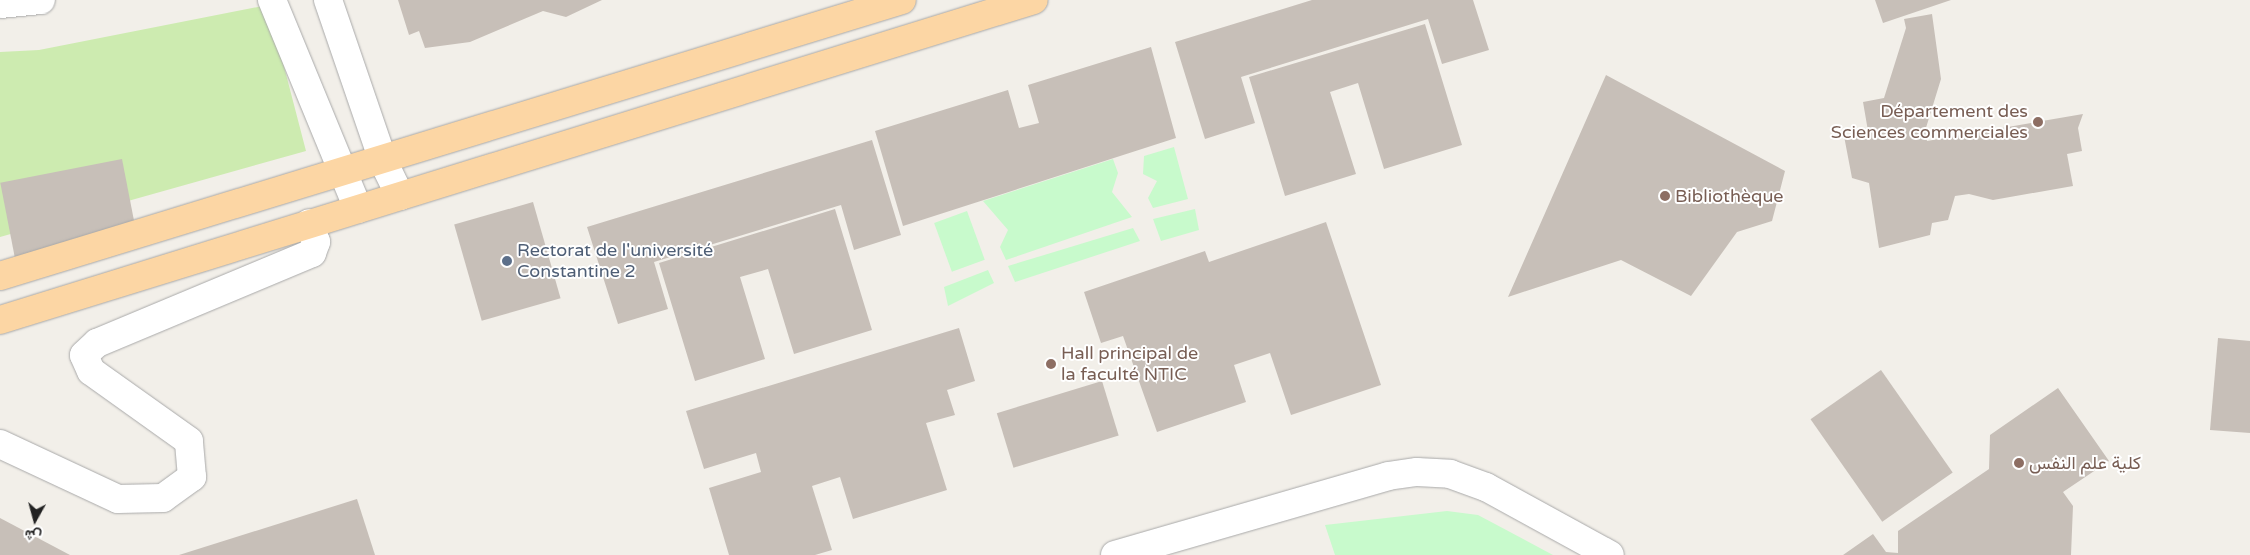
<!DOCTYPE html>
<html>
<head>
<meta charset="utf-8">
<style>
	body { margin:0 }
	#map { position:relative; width:2250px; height:555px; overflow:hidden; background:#f2efe9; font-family:"Varela Round",Vazirmatn,sans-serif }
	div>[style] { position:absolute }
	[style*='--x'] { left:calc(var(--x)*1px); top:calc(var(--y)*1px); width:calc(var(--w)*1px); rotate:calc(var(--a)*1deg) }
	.grass>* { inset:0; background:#cdebb0 }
	.park>* { inset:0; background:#c8facc; transform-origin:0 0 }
	.building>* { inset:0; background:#c7bfb8; transform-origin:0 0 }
	.roads { filter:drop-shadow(0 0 1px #a9a9a9) drop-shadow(0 0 1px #a9a9a9) }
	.minor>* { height:28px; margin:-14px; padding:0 14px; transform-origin:14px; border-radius:14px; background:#fff }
	.major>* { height:28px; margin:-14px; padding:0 14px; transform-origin:14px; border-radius:14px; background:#fcd6a4 }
	.dots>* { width:14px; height:14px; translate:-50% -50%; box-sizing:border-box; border:2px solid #fff; border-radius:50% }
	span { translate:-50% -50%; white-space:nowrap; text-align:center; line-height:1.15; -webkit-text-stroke:4px #fff; paint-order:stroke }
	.education-label { font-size:18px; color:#785e54 }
	.right { translate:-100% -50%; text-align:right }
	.left { translate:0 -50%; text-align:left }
	.service-label { font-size:18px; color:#4e5e75 }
	.north { position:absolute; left:10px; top:495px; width:50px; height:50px; -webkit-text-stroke:4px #fff; paint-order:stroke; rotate:187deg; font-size:14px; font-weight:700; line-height:20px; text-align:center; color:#222 }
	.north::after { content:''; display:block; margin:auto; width:18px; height:22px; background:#222; clip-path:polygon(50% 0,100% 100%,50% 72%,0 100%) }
</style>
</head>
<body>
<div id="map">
	<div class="grass">
		<div style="clip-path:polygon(268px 5px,306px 151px,0 237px,0 52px,39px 50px)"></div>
	</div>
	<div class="park">
		<div style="clip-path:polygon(1174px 147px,1188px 199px,1153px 208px,1148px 198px,1157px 181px,1143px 174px,1144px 156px)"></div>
		<div style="clip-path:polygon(1113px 159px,1118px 173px,1112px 192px,1132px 217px,1006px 260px,1000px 247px,1008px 230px,983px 201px)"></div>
		<div style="clip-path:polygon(1195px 209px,1199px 230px,1161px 241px,1153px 219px)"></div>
		<div style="left:967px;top:211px;width:52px;height:35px;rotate:70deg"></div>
		<div style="clip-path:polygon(1133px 228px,1140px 241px,1015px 282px,1008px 266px)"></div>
		<div style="clip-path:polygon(988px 270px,994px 283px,948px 306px,944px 287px)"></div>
		<div style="clip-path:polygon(1447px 511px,1478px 515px,1553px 555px,1335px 555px,1325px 525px)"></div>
	</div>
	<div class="building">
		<div style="clip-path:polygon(398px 0,602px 0,566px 17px,543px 11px,470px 42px,425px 48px,419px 31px,409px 35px)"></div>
		<div style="clip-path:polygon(1312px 0,1473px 0,1489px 50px,1442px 64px,1428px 19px,1241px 77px,1255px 123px,1205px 139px,1175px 42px)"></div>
		<div style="clip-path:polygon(1875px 0,1951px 0,1883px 23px)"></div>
		<div style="clip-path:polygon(1932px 14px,1941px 79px,1925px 131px,1927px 141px,2083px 114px,2078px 128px,2082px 151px,2067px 154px,2073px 186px,1993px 200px,1969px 194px,1955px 196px,1948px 220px,1932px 223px,1930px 235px,1879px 248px,1869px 183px,1852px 178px,1844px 136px,1868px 131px,1863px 102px,1884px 98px,1906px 28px,1904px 19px)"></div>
		<div style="clip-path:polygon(1425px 24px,1462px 145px,1384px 169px,1358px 83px,1330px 92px,1356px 174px,1285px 196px,1249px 77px)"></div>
		<div style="clip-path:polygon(1151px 47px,1176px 138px,903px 226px,875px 131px,1008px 90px,1019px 128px,1039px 123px,1028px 85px)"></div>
		<div style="clip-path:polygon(1606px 75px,1785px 171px,1772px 221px,1737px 232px,1691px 296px,1621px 260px,1508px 297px)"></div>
		<div style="clip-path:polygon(872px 140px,901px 235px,854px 250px,841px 205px,654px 262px,668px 309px,618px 324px,587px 227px)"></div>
		<div style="left:122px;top:159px;width:76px;height:124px;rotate:79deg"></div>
		<div style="left:533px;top:202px;width:100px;height:82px;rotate:74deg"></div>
		<div style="clip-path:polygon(835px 209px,872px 330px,794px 354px,768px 269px,740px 277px,765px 359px,695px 381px,659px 263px)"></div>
		<div style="clip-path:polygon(1326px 222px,1381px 385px,1291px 415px,1270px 353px,1234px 365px,1246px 402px,1157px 432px,1123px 336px,1101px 343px,1084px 292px,1205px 251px,1209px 262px)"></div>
		<div style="clip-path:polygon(959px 328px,975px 381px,947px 390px,955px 415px,926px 423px,947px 490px,853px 519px,840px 477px,812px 486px,832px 550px,815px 555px,729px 555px,709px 488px,761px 472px,756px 453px,704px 469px,686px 411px)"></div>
		<div style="clip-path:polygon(2218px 338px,2250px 341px,2250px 433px,2210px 430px)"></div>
		<div style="left:1881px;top:370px;width:125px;height:86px;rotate:55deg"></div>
		<div style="left:1102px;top:381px;width:57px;height:110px;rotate:73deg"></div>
		<div style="clip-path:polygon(2058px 388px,2109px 461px,2063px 492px,2073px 506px,2071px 555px,1843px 555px,1873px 534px,1886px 552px,1898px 553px,1898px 531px,1989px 469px,1990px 435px)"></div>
		<div style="clip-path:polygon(357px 499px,375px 555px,179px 555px)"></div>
		<div style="clip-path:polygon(0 518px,70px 555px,0 555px)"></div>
	</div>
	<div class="roads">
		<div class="minor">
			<div style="--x:272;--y:0;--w:226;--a:67.6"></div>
			<div style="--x:328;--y:0;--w:170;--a:71.1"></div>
			<div style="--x:383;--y:161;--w:39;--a:64"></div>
			<div style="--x:0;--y:4;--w:41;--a:-5.6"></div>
			<div style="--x:0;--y:444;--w:130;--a:25"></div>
			<div style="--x:118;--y:499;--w:45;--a:-1.3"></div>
			<div style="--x:163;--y:498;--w:36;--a:-36"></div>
			<div style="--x:192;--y:477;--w:36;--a:-95"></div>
			<div style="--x:189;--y:441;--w:120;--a:-144.5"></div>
			<div style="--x:91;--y:371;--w:17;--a:-114"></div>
			<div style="--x:84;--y:355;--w:18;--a:-43"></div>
			<div style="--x:97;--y:343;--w:233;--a:-22.7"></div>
			<div style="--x:312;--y:253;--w:12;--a:-70"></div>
			<div style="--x:316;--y:242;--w:20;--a:-110"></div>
			<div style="--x:1115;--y:555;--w:284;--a:-16.1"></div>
			<div style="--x:1388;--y:476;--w:29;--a:-8"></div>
			<div style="--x:1417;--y:472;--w:33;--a:3"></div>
			<div style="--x:1450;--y:474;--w:38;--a:20"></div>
			<div style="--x:1486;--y:487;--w:141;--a:28.7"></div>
		</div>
		<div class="major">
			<div style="--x:0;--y:276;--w:943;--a:-17.01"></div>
			<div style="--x:0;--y:320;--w:1082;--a:-17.2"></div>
		</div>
	</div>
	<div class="dots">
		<div style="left:2038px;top:122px;background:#8d6e63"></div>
		<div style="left:1665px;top:196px;background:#8d6e63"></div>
		<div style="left:507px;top:261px;background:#5c6f8a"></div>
		<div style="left:1051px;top:364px;background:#8d6e63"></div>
		<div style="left:2019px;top:463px;background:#8d6e63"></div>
	</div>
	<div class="education-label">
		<span class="right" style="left:2028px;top:122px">Département des<br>Sciences commerciales</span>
		<span class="left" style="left:1675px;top:196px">Bibliothèque</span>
		<span class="left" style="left:1061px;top:364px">Hall principal de<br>la faculté NTIC</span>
		<span class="left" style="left:2029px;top:463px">كلية علم النفس</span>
	</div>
	<div class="service-label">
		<span class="left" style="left:517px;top:261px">Rectorat de l'université<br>Constantine 2</span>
	</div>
	<div class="north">ش</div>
</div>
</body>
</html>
